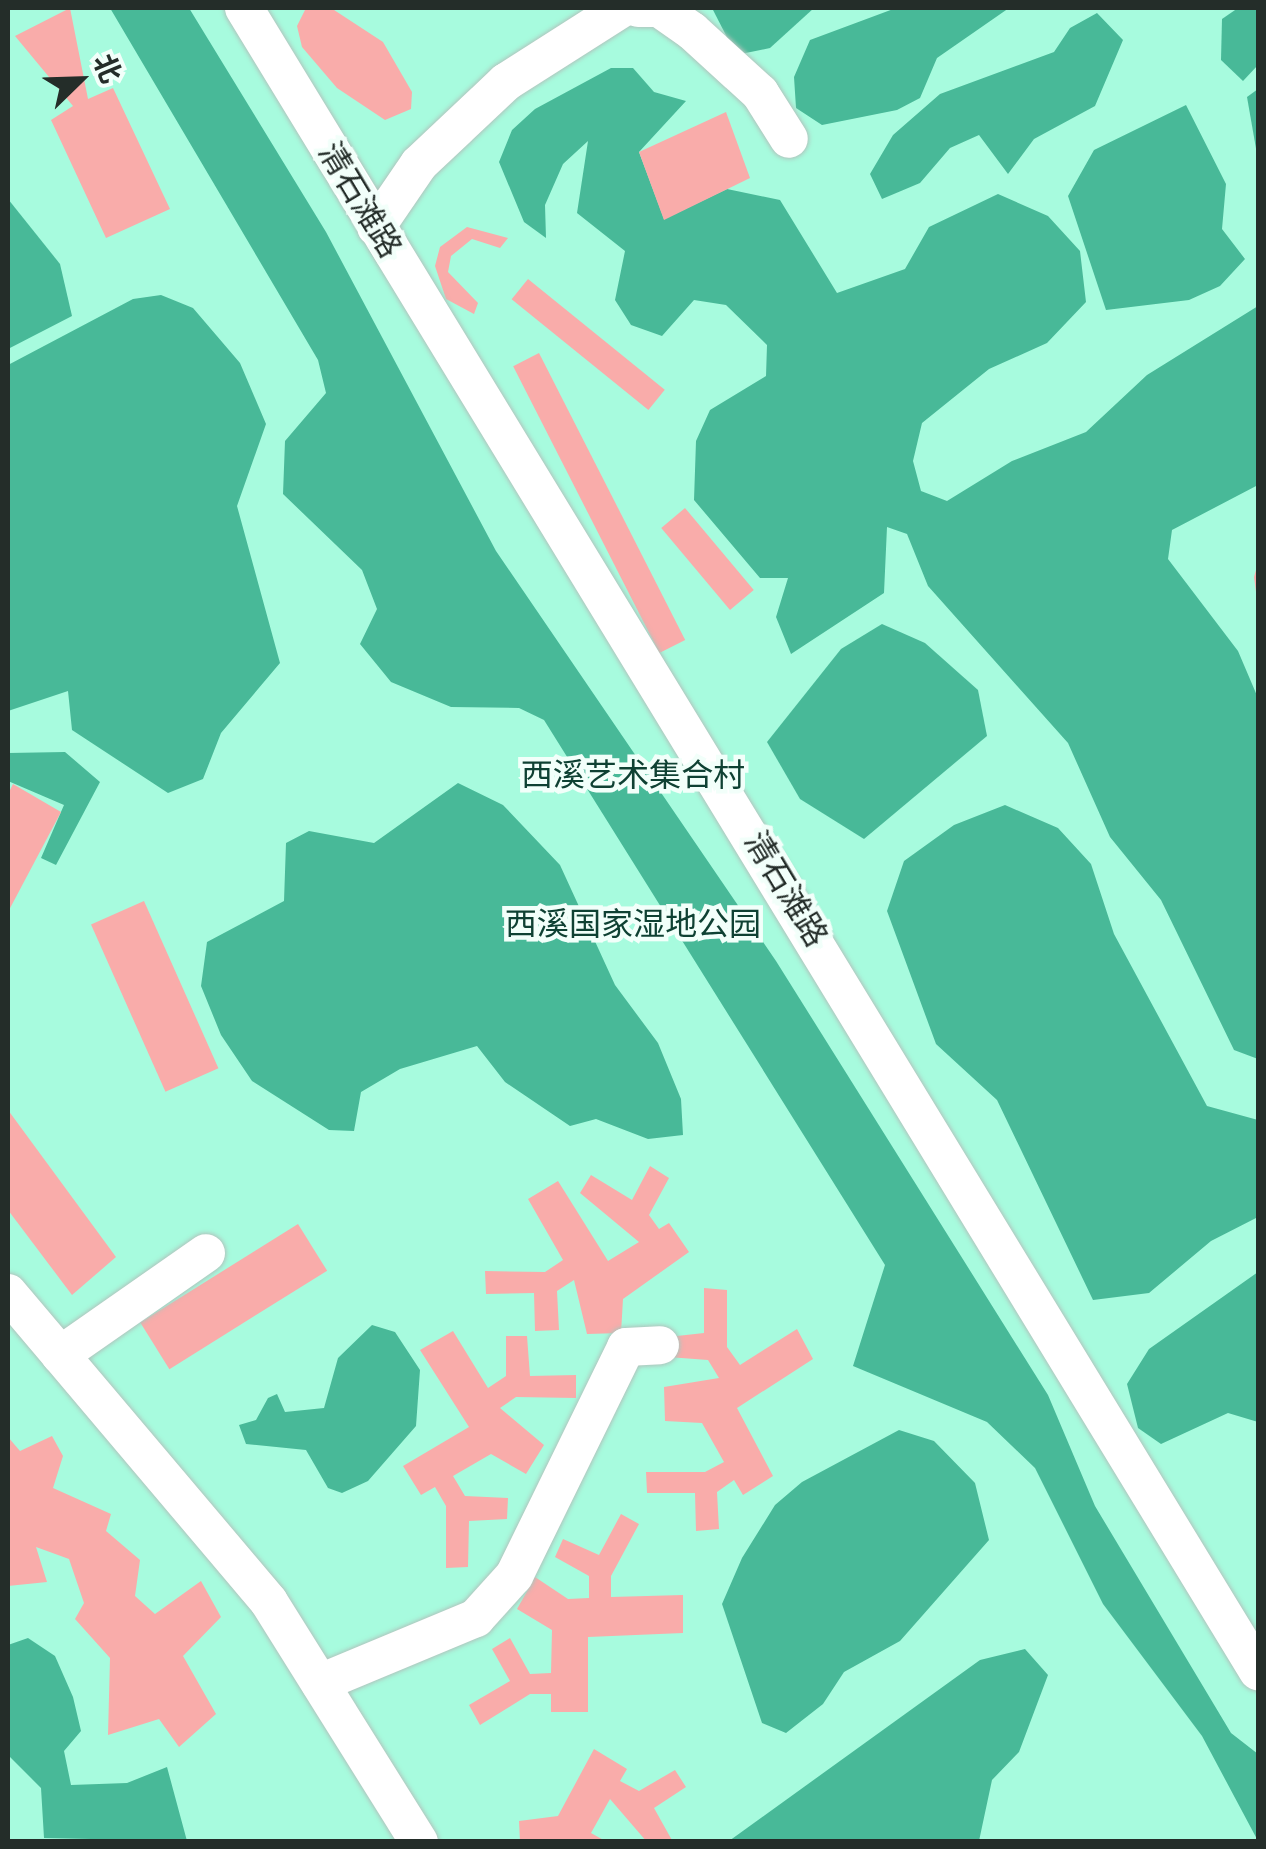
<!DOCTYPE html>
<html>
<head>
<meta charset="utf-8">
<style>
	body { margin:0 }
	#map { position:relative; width:1266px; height:1849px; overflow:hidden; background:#f2fffa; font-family:"Space Grotesk","Noto Sans SC",sans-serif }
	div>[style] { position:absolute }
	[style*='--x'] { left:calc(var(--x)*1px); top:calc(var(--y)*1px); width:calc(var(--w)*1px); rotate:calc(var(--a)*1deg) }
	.green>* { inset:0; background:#a7fbde; transform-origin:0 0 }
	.water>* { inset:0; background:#48b998 }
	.building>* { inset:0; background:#f9acaa; transform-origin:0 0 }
	.roads { filter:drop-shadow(0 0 2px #b0c5bd) drop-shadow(0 0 2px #b0c5bd) }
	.minor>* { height:38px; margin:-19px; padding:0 19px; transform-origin:19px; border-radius:19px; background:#fff }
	span { translate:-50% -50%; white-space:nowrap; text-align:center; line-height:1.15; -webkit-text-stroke:9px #f2fffa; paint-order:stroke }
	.street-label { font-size:32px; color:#242d29 }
	.park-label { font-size:32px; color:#0f4133 }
	.frame { position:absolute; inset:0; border:10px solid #242d29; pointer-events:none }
	.north { position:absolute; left:30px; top:30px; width:100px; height:100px; -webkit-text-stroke:8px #f2fffa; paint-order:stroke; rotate:67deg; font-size:28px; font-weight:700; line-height:40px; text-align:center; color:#242d29 }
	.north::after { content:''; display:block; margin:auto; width:35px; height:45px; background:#242d29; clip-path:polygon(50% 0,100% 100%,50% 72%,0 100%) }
</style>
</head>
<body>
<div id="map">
	<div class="green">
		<div style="left:8px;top:8px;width:1250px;height:1834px"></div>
	</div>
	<div class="water">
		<div style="clip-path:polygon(110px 8px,189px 8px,326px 232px,496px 551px,776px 961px,1048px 1395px,1095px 1506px,1231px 1733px,1258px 1754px,1258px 1841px,1202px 1736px,1103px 1604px,1035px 1468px,987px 1422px,853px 1366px,885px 1265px,544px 720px,519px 708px,451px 707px,391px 682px,360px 644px,377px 609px,362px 570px,283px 494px,285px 441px,326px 393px,318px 360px)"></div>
		<div style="clip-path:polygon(712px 8px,814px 8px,770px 48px,736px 55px)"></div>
		<div style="clip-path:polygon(896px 8px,1009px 8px,937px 58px,920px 98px,897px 110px,822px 125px,796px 108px,794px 77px,810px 40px)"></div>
		<div style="clip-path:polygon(1238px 8px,1258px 8px,1258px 65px,1243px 81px,1221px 60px,1222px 19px)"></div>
		<div style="clip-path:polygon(1097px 13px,1123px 40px,1095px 106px,1034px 139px,1008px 174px,979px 135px,950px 148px,920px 183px,882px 199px,870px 174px,893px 135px,940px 94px,1054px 52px,1070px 28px)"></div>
		<div style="clip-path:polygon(611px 68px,633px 68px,654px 92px,686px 101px,639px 152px,664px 219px,727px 189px,780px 200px,837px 293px,905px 269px,929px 227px,998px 194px,1048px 216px,1080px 251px,1086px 302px,1047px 343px,989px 369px,922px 423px,913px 461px,921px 491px,947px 501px,1012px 461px,1086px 432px,1147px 375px,1258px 306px,1258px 485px,1172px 530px,1168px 559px,1238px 651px,1258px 698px,1258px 1059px,1234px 1050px,1161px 900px,1110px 837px,1068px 743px,928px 586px,907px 534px,887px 527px,884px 593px,791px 654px,776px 617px,788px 578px,760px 578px,694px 500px,696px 441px,710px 410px,766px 376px,767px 345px,726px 305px,694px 300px,662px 336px,631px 325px,615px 300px,625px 251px,577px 213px,588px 141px,563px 164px,545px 205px,546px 238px,524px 222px,499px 162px,512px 130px,535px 109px)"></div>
		<div style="clip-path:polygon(1258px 89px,1258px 160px,1247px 97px)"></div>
		<div style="clip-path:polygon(1186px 105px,1226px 184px,1222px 229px,1245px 259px,1220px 286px,1189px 300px,1106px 310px,1068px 196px,1094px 150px)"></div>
		<div style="clip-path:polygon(8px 199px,60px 264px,72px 316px,8px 349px)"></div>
		<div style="clip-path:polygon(161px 295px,193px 308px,240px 363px,266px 424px,237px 506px,280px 663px,221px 733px,203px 779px,168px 793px,72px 730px,68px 691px,8px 711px,8px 365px,133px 299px)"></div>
		<div style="clip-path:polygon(882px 624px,925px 643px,978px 690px,987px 736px,864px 839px,800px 799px,767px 742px,841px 649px)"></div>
		<div style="clip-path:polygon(65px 752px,100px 782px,56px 865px,41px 858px,64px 805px,8px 781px,8px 753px)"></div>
		<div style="clip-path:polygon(458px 783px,503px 805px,560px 865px,615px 985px,658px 1043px,681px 1099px,683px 1135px,648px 1139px,596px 1119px,570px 1126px,505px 1082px,477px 1046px,400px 1069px,361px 1092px,354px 1131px,329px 1130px,252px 1081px,221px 1035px,201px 986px,207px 942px,284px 901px,286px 843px,309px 831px,374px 843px)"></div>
		<div style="clip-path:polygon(1005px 805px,1058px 828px,1091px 864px,1114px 934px,1207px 1106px,1258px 1120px,1258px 1217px,1211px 1241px,1149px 1293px,1093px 1300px,997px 1100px,936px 1044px,887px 911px,904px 861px,954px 825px)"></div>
		<div style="clip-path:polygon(1258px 1272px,1258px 1422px,1228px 1413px,1161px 1444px,1138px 1428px,1127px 1384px,1149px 1349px)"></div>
		<div style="clip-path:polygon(372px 1325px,395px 1332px,420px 1370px,416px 1426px,368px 1481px,342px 1493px,328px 1488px,306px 1450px,246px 1444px,239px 1425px,256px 1420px,268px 1398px,277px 1394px,285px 1412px,324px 1408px,338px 1358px)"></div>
		<div style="clip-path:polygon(899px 1430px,934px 1441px,975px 1483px,989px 1540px,900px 1641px,844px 1672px,823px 1704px,786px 1733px,762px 1723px,722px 1604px,742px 1558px,775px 1505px,802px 1482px)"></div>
		<div style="clip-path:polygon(28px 1638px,55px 1656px,73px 1697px,81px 1731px,64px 1751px,71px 1785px,127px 1783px,167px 1767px,187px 1841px,44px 1838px,41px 1788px,8px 1755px,8px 1645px)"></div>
		<div style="clip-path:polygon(1025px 1649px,1048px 1675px,1019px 1752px,992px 1780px,979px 1841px,729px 1841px,980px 1660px)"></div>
	</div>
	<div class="building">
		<div style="clip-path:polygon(70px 8px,88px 99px,113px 88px,170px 209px,106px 238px,51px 120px,73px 106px,15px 36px)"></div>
		<div style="clip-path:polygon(306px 8px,331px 8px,383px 42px,412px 92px,411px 109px,385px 120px,337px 88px,302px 47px,297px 26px)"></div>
		<div style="clip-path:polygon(726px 112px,750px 178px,664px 220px,639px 152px)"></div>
		<div style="clip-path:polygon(467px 227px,508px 238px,500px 248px,472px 239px,451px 256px,448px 272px,478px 303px,474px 314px,446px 299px,435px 266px,440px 247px)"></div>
		<div style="left:528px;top:279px;width:176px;height:26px;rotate:39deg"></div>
		<div style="left:539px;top:353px;width:322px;height:29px;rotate:63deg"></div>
		<div style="left:685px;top:508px;width:107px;height:31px;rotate:50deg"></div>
		<div style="clip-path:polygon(1258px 563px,1258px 592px,1256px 592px,1254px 577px)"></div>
		<div style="clip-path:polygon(13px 784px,61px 812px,8px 912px,8px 794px)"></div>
		<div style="left:144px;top:901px;width:183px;height:58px;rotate:66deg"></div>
		<div style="clip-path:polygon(8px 1110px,116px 1257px,72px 1295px,8px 1210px)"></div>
		<div style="clip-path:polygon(650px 1166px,669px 1178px,649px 1215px,659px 1229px,669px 1223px,689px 1252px,623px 1299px,621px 1333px,587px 1334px,574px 1280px,557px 1291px,559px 1330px,535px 1331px,534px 1293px,486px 1294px,485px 1271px,545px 1272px,563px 1260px,528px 1199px,558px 1181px,608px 1261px,639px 1242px,580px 1193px,591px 1175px,632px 1200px)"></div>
		<div style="left:298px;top:1224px;width:55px;height:186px;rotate:58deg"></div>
		<div style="clip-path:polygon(704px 1288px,727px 1290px,727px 1347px,740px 1365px,797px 1329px,813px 1359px,737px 1408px,773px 1476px,743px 1495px,734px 1480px,717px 1492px,719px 1529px,696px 1531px,695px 1493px,647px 1493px,646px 1472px,705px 1472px,724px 1462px,702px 1423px,665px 1421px,664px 1387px,719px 1378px,708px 1360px,668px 1357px,668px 1337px,704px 1333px)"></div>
		<div style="clip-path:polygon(453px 1331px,488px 1388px,506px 1376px,506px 1336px,527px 1336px,530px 1376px,576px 1375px,576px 1398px,516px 1397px,500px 1408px,544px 1445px,526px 1474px,491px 1454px,453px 1476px,465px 1496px,508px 1498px,507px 1519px,469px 1521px,468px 1567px,446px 1568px,446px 1506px,435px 1487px,421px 1495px,403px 1466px,469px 1427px,420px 1350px)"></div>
		<div style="clip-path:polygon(52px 1436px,63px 1456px,53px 1488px,111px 1514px,106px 1531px,140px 1560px,135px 1596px,155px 1614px,201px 1581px,221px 1617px,183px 1656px,216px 1714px,179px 1747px,159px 1719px,108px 1735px,110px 1658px,75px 1619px,84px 1603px,69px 1559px,36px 1547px,47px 1582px,8px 1586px,8px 1437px,20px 1451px)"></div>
		<div style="clip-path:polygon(621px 1514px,639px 1524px,611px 1576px,611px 1597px,683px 1595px,683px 1633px,588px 1637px,588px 1712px,551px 1712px,551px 1694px,530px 1694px,480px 1725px,469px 1705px,510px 1681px,492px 1649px,510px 1638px,530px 1674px,551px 1673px,552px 1630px,517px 1609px,535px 1577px,568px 1599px,589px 1598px,589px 1576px,555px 1557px,563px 1539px,599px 1555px)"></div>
		<div style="clip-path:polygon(594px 1749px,627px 1769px,620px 1781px,639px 1791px,675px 1770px,686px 1787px,654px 1808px,673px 1842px,647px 1842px,610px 1799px,591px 1833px,607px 1842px,520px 1842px,519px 1821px,558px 1816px)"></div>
	</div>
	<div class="roads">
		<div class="minor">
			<div style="--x:244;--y:8;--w:1948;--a:58.63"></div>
			<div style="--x:638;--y:8;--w:21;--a:0"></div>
			<div style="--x:659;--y:8;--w:40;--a:34.9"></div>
			<div style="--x:692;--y:31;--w:92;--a:42.4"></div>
			<div style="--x:760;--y:93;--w:54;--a:57.8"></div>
			<div style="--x:376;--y:227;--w:76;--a:-55.7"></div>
			<div style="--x:419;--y:164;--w:120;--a:-43.3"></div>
			<div style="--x:506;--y:82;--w:138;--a:-32.5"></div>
			<div style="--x:8;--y:1293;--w:404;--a:49.8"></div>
			<div style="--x:269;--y:1602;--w:283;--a:58"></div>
			<div style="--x:60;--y:1355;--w:178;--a:-34.9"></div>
			<div style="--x:320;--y:1683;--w:169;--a:-22.6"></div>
			<div style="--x:476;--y:1618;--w:57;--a:-47.9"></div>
			<div style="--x:514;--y:1576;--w:255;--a:-63.9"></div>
			<div style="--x:626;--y:1347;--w:34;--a:-3"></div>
		</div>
	</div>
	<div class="street-label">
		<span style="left:360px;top:200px;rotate:59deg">清石滩路</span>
		<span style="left:786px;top:889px;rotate:59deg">清石滩路</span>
	</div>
	<div class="park-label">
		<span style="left:633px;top:775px">西溪艺术集合村</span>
		<span style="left:633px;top:924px">西溪国家湿地公园</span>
	</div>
	<div class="frame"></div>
	<div class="north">北</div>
</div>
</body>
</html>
